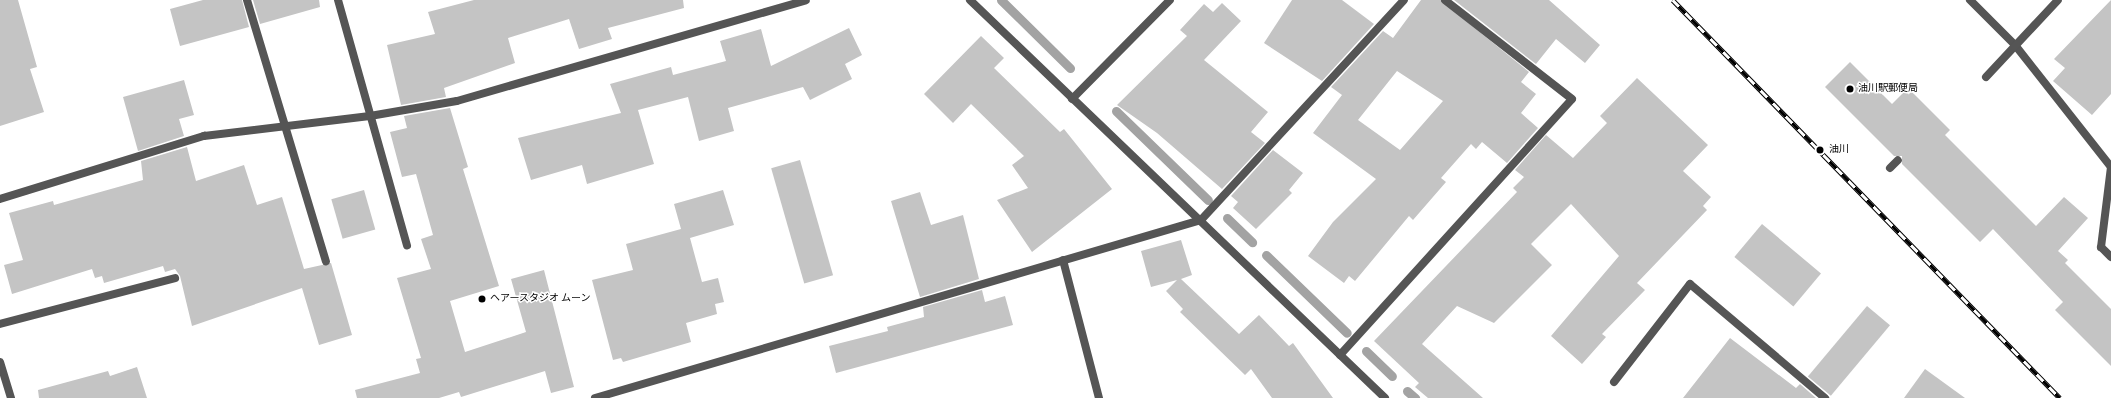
<!DOCTYPE html>
<html>
<head>
<meta charset="utf-8">
<style>
	body { margin:0 }
	#map { position:relative; width:2111px; height:398px; overflow:hidden; background:#fff; font-family:Signika,"Noto Sans JP",sans-serif }
	div>[style] { position:absolute }
	[style*='--x'] { left:calc(var(--x)*1px); top:calc(var(--y)*1px); width:calc(var(--w)*1px); rotate:calc(var(--a)*1deg) }
	.stream>* { height:9px; margin:-4.5px; padding:0 4.5px; transform-origin:4.5px; border-radius:4.5px; background:#a3a3a3 }
	.building>* { inset:0; background:#c4c4c4; transform-origin:0 0 }
	.service>* { height:8px; margin:-4px; padding:0 4px; transform-origin:4px; border-radius:4px; background:#555 }
	.pedestrian>* { height:8px; margin:-4px; padding:0 4px; transform-origin:4px; border-radius:4px; background:#555 }
	.minor>* { height:8px; margin:-4px; padding:0 4px; transform-origin:4px; border-radius:4px; background:#555 }
	.tertiary>* { height:8px; margin:-4px; padding:0 4px; transform-origin:4px; border-radius:4px; background:#555 }
	.rail>* { height:4.5px; margin-top:-2.25px; transform-origin:0; background:repeating-linear-gradient(90deg,#fff 0 9px,#000 0 18px); box-sizing:border-box; border-block:1px solid #000 }
	.dots>* { width:11px; height:11px; translate:-50% -50%; box-sizing:border-box; border:2px solid #fff; border-radius:50% }
	span { translate:-50% -50%; white-space:nowrap; text-align:center; line-height:1.15; -webkit-text-stroke:3px #fff; paint-order:stroke }
	.poi-label { font-size:10px; color:#000 }
	.left { translate:0 -50%; text-align:left }
</style>
</head>
<body>
<div id="map">
	<div class="stream">
		<div style="--x:1001;--y:0;--w:97;--a:44.6"></div>
		<div style="--x:1116;--y:111;--w:128;--a:44.1"></div>
		<div style="--x:1227;--y:218;--w:35;--a:44"></div>
		<div style="--x:1266;--y:255;--w:112;--a:43.9"></div>
		<div style="--x:1366;--y:351;--w:36;--a:44"></div>
		<div style="--x:1407;--y:391;--w:11;--a:41"></div>
	</div>
	<div class="building">
		<div style="clip-path:polygon(0 0,18px 0,37px 67px,30px 69px,44px 112px,0 126px)"></div>
		<div style="clip-path:polygon(203px 0,242px 0,249px 27px,180px 46px,170px 9px)"></div>
		<div style="clip-path:polygon(253px 0,319px 0,320px 7px,260px 24px)"></div>
		<div style="clip-path:polygon(474px 0,683px 0,684px 8px,608px 28px,612px 39px,579px 49px,569px 19px,508px 38px,515px 63px,444px 88px,446px 97px,401px 105px,387px 45px,435px 34px,428px 12px)"></div>
		<div style="clip-path:polygon(1292px 0,1342px 0,1374px 24px,1322px 81px,1264px 43px)"></div>
		<div style="clip-path:polygon(evenodd,1421px 0,1440px 0,1529px 72px,1521px 82px,1536px 94px,1521px 113px,1538px 128px,1507px 163px,1482px 142px,1476px 149px,1471px 144px,1441px 178px,1446px 182px,1413px 220px,1409px 216px,1355px 281px,1349px 276px,1344px 283px,1308px 256px,1333px 222px,1376px 179px,1313px 133px,1342px 95px,1331px 87px,1383px 31px,1393px 38px,1421px 0,1397px 71px,1443px 101px,1400px 150px,1358px 120px,1397px 71px)"></div>
		<div style="clip-path:polygon(1454px 0,1549px 0,1600px 45px,1585px 63px,1556px 39px,1536px 64px)"></div>
		<div style="clip-path:polygon(2111px 0,2111px 94px,2092px 115px,2053px 81px,2065px 68px,2054px 59px)"></div>
		<div style="clip-path:polygon(1222px 3px,1241px 21px,1204px 60px,1268px 112px,1251px 132px,1265px 143px,1222px 189px,1157px 133px,1117px 105px,1187px 36px,1180px 30px,1204px 4px,1213px 12px)"></div>
		<div style="clip-path:polygon(849px 28px,862px 55px,845px 64px,852px 79px,810px 100px,803px 87px,728px 108px,734px 131px,699px 141px,688px 97px,638px 110px,654px 164px,587px 184px,582px 165px,531px 180px,518px 138px,621px 113px,610px 84px,671px 67px,673px 75px,726px 61px,720px 41px,761px 29px,771px 66px)"></div>
		<div style="clip-path:polygon(981px 36px,1004px 58px,994px 68px,1060px 132px,1064px 129px,1112px 189px,1032px 252px,997px 200px,1028px 188px,1012px 165px,1024px 156px,971px 104px,953px 123px,924px 94px)"></div>
		<div style="clip-path:polygon(1850px 62px,1892px 104px,1908px 88px,1950px 130px,1945px 135px,2036px 226px,2064px 197px,2088px 218px,2058px 251px,2068px 260px,2065px 263px,2111px 309px,2111px 366px,2055px 310px,2063px 302px,1993px 229px,1980px 242px,1902px 164px,1902px 156px,1894px 156px,1825px 87px)"></div>
		<div style="clip-path:polygon(1637px 78px,1708px 145px,1683px 171px,1711px 197px,1703px 206px,1707px 210px,1637px 283px,1645px 290px,1602px 334px,1606px 337px,1582px 364px,1551px 336px,1619px 256px,1571px 204px,1531px 244px,1552px 265px,1494px 323px,1457px 306px,1422px 344px,1483px 398px,1428px 398px,1415px 387px,1419px 383px,1374px 341px,1517px 192px,1513px 188px,1524px 177px,1515px 170px,1546px 135px,1573px 158px,1607px 123px,1600px 116px)"></div>
		<div style="clip-path:polygon(184px 80px,194px 115px,179px 119px,184px 136px,138px 151px,123px 97px)"></div>
		<div style="clip-path:polygon(450px 108px,468px 167px,463px 169px,499px 286px,450px 301px,465px 352px,526px 332px,511px 279px,544px 270px,574px 387px,551px 393px,545px 371px,461px 397px,459px 392px,439px 398px,357px 398px,355px 390px,420px 373px,416px 359px,421px 358px,397px 278px,431px 269px,421px 239px,433px 235px,416px 174px,402px 177px,390px 132px,407px 128px,404px 116px)"></div>
		<div style="clip-path:polygon(187px 147px,196px 181px,244px 165px,257px 205px,282px 197px,304px 269px,331px 263px,352px 335px,319px 345px,302px 288px,192px 326px,180px 276px,175px 269px,165px 272px,163px 266px,104px 283px,102px 276px,95px 278px,92px 269px,12px 294px,4px 265px,23px 260px,9px 213px,53px 201px,54px 205px,143px 180px,141px 161px)"></div>
		<div style="clip-path:polygon(1273px 150px,1303px 173px,1289px 190px,1292px 193px,1256px 229px,1233px 208px,1238px 202px,1231px 196px)"></div>
		<div style="left:800px;top:160px;width:120px;height:30px;rotate:74deg"></div>
		<div style="left:364px;top:190px;width:41px;height:34px;rotate:74deg"></div>
		<div style="clip-path:polygon(723px 190px,734px 225px,690px 238px,702px 282px,718px 278px,724px 302px,715px 304px,717px 314px,686px 323px,691px 342px,623px 362px,621px 358px,613px 360px,592px 280px,633px 270px,626px 244px,681px 229px,674px 204px)"></div>
		<div style="clip-path:polygon(920px 192px,931px 225px,963px 215px,979px 279px,920px 297px,891px 201px)"></div>
		<div style="left:1762px;top:224px;width:77px;height:43px;rotate:40deg"></div>
		<div style="clip-path:polygon(1181px 240px,1192px 275px,1181px 279px,1239px 334px,1259px 315px,1289px 346px,1293px 343px,1333px 398px,1272px 398px,1251px 369px,1245px 375px,1180px 312px,1183px 309px,1166px 291px,1177px 280px,1151px 287px,1141px 251px)"></div>
		<div style="clip-path:polygon(982px 290px,985px 302px,1005px 296px,1013px 325px,836px 373px,829px 346px,888px 331px,887px 327px,924px 317px,923px 307px)"></div>
		<div style="left:1867px;top:306px;width:30px;height:92px;rotate:40deg"></div>
		<div style="clip-path:polygon(1730px 338px,1796px 388px,1800px 384px,1816px 398px,1683px 398px)"></div>
		<div style="clip-path:polygon(137px 367px,147px 398px,39px 398px,38px 390px,108px 371px,110px 376px)"></div>
		<div style="clip-path:polygon(1925px 369px,1965px 398px,1904px 398px)"></div>
	</div>
	<div class="service">
		<div style="--x:1970;--y:0;--w:64;--a:45"></div>
		<div style="--x:2015;--y:45;--w:155;--a:51.8"></div>
		<div style="--x:2111;--y:167;--w:81;--a:97.1"></div>
		<div style="--x:2101;--y:247;--w:14;--a:45"></div>
		<div style="--x:1201;--y:220;--w:299;--a:-47.3"></div>
		<div style="--x:0;--y:324;--w:181;--a:-14.7"></div>
		<div style="--x:1340;--y:355;--w:345;--a:-47.8"></div>
		<div style="--x:1572;--y:99;--w:161;--a:-142.1"></div>
	</div>
	<div class="pedestrian">
		<div style="--x:1890;--y:168;--w:11;--a:-45"></div>
	</div>
	<div class="minor">
		<div style="--x:247;--y:0;--w:273;--a:73.2"></div>
		<div style="--x:338;--y:0;--w:255;--a:74.3"></div>
		<div style="--x:970;--y:0;--w:575;--a:43.8"></div>
		<div style="--x:1072;--y:99;--w:139;--a:-45.3"></div>
		<div style="--x:0;--y:199;--w:214;--a:-17.2"></div>
		<div style="--x:204;--y:136;--w:167;--a:-6.9"></div>
		<div style="--x:370;--y:116;--w:88;--a:-9.8"></div>
		<div style="--x:457;--y:101;--w:363;--a:-16.1"></div>
		<div style="--x:1063;--y:260;--w:143;--a:75.4"></div>
		<div style="--x:0;--y:362;--w:38;--a:73"></div>
		<div style="--x:1614;--y:382;--w:124;--a:-52.2"></div>
		<div style="--x:1690;--y:284;--w:177;--a:40.2"></div>
		<div style="--x:595;--y:398;--w:632;--a:-16.37"></div>
	</div>
	<div class="tertiary">
		<div style="--x:1986;--y:77;--w:105;--a:-46.9"></div>
	</div>
	<div class="rail">
		<div style="--x:1673;--y:0;--w:555;--a:45.8"></div>
	</div>
	<div class="dots">
		<div style="left:1850px;top:89px;background:#000"></div>
		<div style="left:1820px;top:150px;background:#000"></div>
		<div style="left:482px;top:299px;background:#000"></div>
	</div>
	<div class="poi-label">
		<span class="left" style="left:1858px;top:89px">油川駅郵便局</span>
		<span class="left" style="left:1829px;top:150px">油川</span>
		<span class="left" style="left:490px;top:299px">ヘアースタジオ ムーン</span>
	</div>
</div>
</body>
</html>
